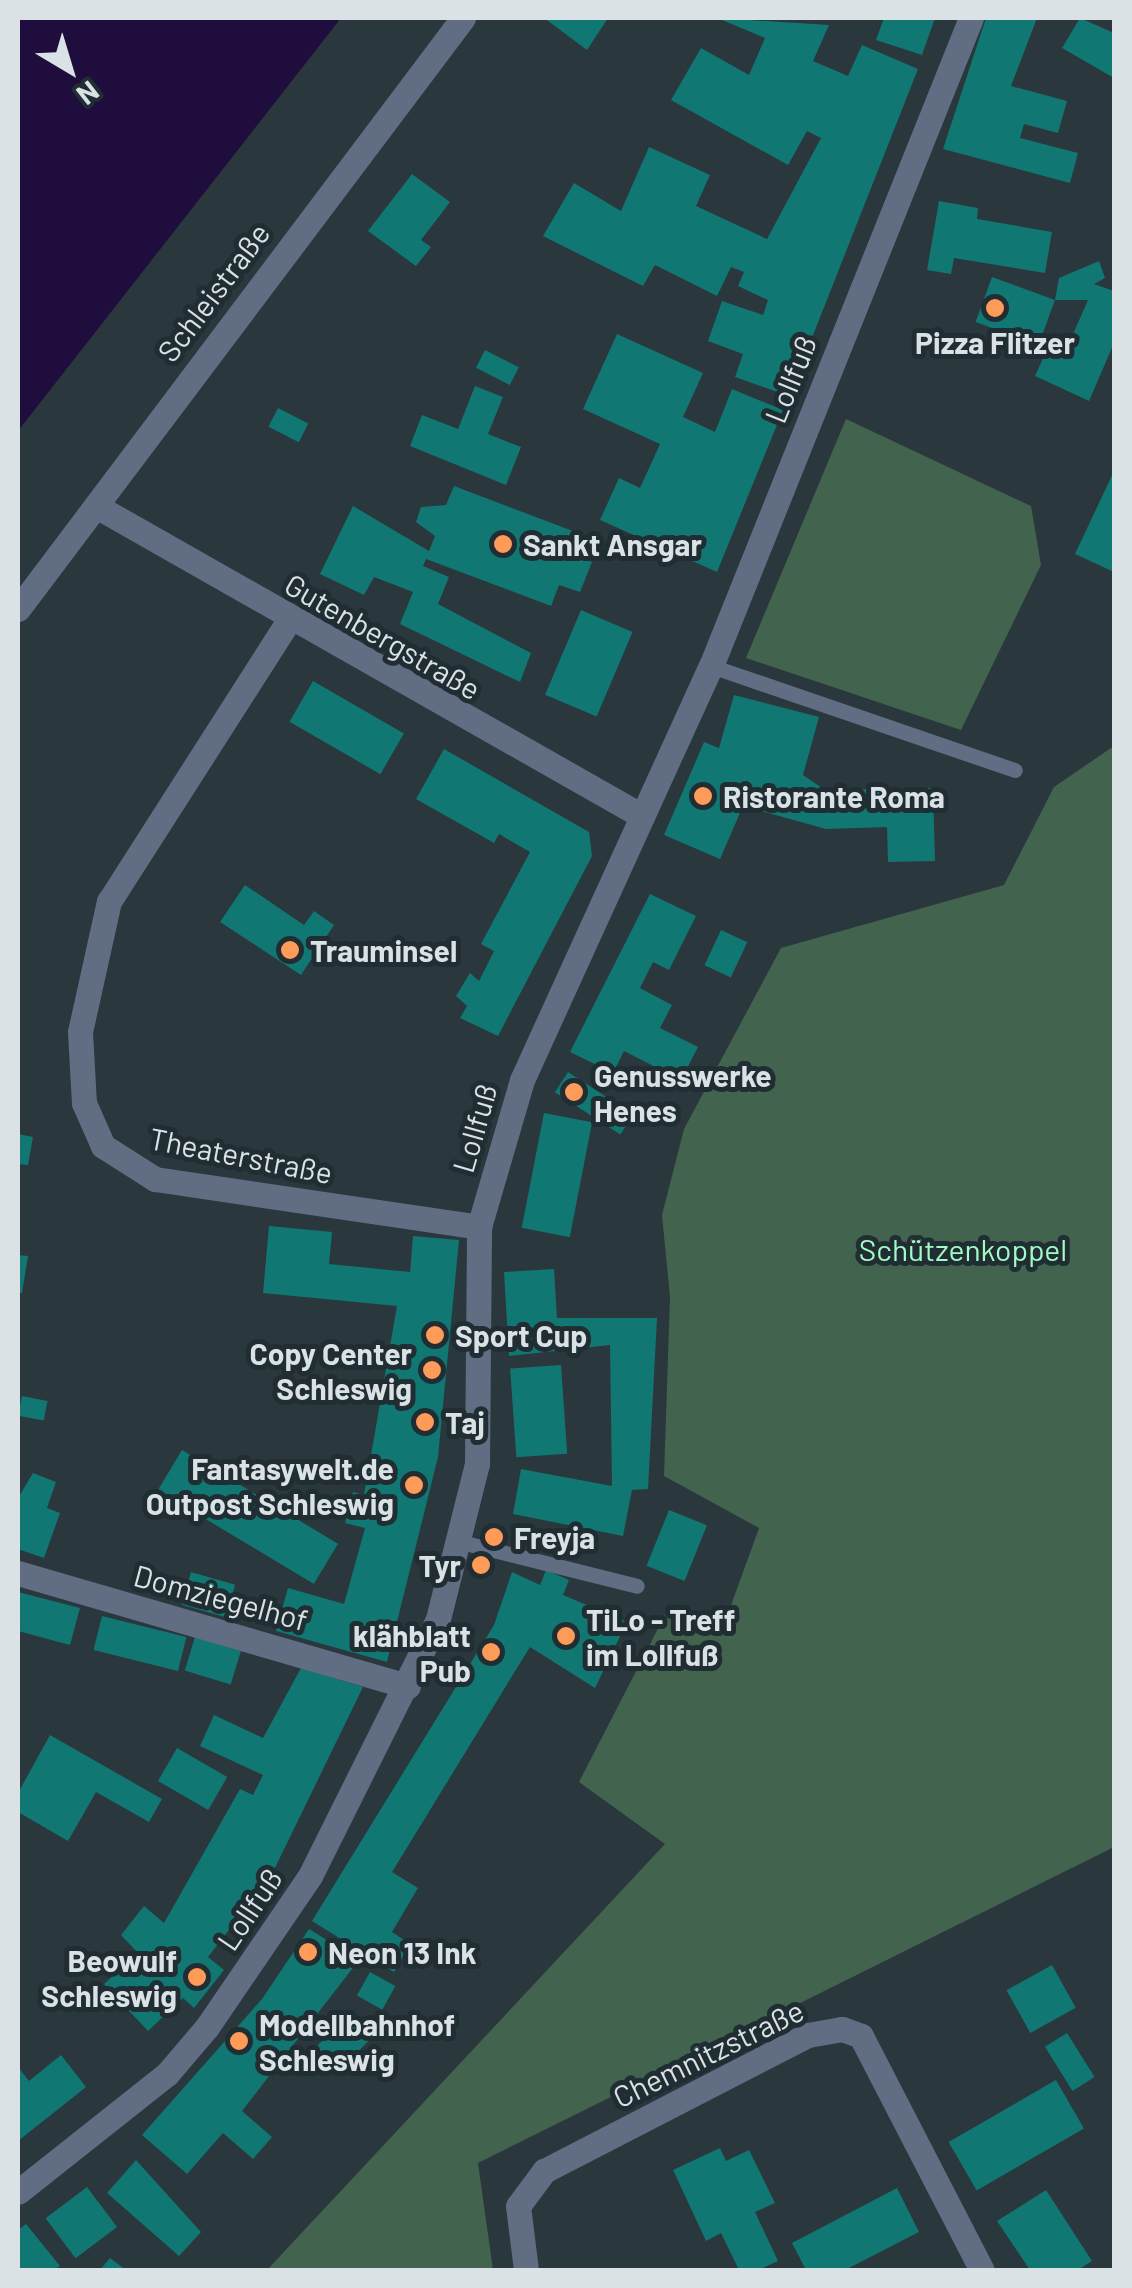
<!DOCTYPE html>
<html>
<head>
<meta charset="utf-8">
<style>
	body { margin:0 }
	#map { position:relative; width:1132px; height:2288px; overflow:hidden; background:#2a373d; font-family:Barlow,sans-serif }
	div>[style] { position:absolute }
	[style*='--x'] { left:calc(var(--x)*1px); top:calc(var(--y)*1px); width:calc(var(--w)*1px); rotate:calc(var(--a)*1deg) }
	.green>* { inset:0; background:#42644f }
	.water>* { inset:0; background:#1f0e3d }
	.building>* { inset:0; background:#107773; transform-origin:0 0 }
	.service>* { height:15px; margin:-7.5px; padding:0 7.5px; transform-origin:7.5px; border-radius:7.5px; background:#606d83 }
	.minor>* { height:25px; margin:-12.5px; padding:0 12.5px; transform-origin:12.5px; border-radius:12.5px; background:#606d83 }
	.tertiary>* { height:25px; margin:-12.5px; padding:0 12.5px; transform-origin:12.5px; border-radius:12.5px; background:#606d83 }
	.dots>* { width:28px; height:28px; translate:-50% -50%; box-sizing:border-box; border:5px solid #202d33; border-radius:50% }
	span { translate:-50% -50%; white-space:nowrap; text-align:center; line-height:1.15; -webkit-text-stroke:10px #202d33; paint-order:stroke }
	.street-label { font-size:30px; color:#dae2e6 }
	.poi-label { font-size:30px; color:#dae2e6; font-weight:700 }
	.left { translate:0 -50%; text-align:left }
	.right { translate:-100% -50%; text-align:right }
	.park-label { font-size:30px; color:#a1fbc5 }
	.frame { position:absolute; inset:0; border:20px solid #dae2e6; pointer-events:none }
	.north { position:absolute; left:20px; top:20px; width:100px; height:100px; -webkit-text-stroke:8px #202d33; paint-order:stroke; rotate:142deg; font-size:28px; font-weight:700; line-height:40px; text-align:center; color:#dae2e6 }
	.north::after { content:''; display:block; margin:auto; width:35px; height:45px; background:#dae2e6; clip-path:polygon(50% 0,100% 100%,50% 72%,0 100%) }
</style>
</head>
<body>
<div id="map">
	<div class="green">
		<div style="clip-path:polygon(846px 419px,1031px 506px,1041px 565px,961px 730px,746px 658px)"></div>
		<div style="clip-path:polygon(1114px 746px,1114px 1847px,478px 2163px,493px 2270px,267px 2270px,665px 1844px,579px 1782px,666px 1613px,721px 1633px,759px 1528px,664px 1476px,670px 1297px,662px 1215px,684px 1129px,781px 948px,1004px 885px,1054px 787px)"></div>
	</div>
	<div class="water">
		<div style="clip-path:polygon(18px 18px,341px 18px,18px 431px)"></div>
	</div>
	<div class="building">
		<div style="clip-path:polygon(544px 18px,608px 18px,587px 50px)"></div>
		<div style="clip-path:polygon(717px 18px,829px 25px,813px 61px,848px 76px,862px 45px,918px 69px,789px 396px,735px 377px,743px 354px,708px 341px,722px 301px,763px 315px,768px 300px,738px 286px,744px 272px,731px 267px,717px 296px,655px 265px,643px 286px,543px 236px,574px 183px,621px 211px,649px 147px,710px 175px,696px 206px,767px 239px,821px 138px,807px 131px,788px 165px,671px 100px,701px 48px,749px 75px,765px 38px)"></div>
		<div style="clip-path:polygon(884px 18px,935px 18px,922px 55px,876px 40px)"></div>
		<div style="clip-path:polygon(986px 18px,1037px 18px,1011px 86px,1067px 101px,1058px 133px,1024px 124px,1020px 138px,1078px 153px,1070px 183px,943px 149px)"></div>
		<div style="clip-path:polygon(1080px 18px,1114px 33px,1114px 78px,1062px 48px)"></div>
		<div style="clip-path:polygon(412px 174px,450px 202px,421px 240px,431px 247px,416px 266px,368px 231px)"></div>
		<div style="clip-path:polygon(939px 201px,978px 208px,977px 219px,1052px 232px,1045px 273px,954px 258px,951px 274px,927px 270px)"></div>
		<div style="clip-path:polygon(1099px 261px,1105px 278px,1094px 284px,1114px 291px,1114px 343px,1089px 401px,1035px 376px,1051px 341px,1067px 348px,1088px 300px,1055px 300px,1059px 278px)"></div>
		<div style="left:992px;top:277px;width:67px;height:48px;rotate:20deg"></div>
		<div style="clip-path:polygon(617px 334px,703px 373px,683px 417px,715px 432px,732px 389px,783px 410px,717px 572px,600px 520px,619px 478px,640px 488px,660px 444px,583px 409px)"></div>
		<div style="left:485px;top:350px;width:38px;height:20px;rotate:27deg"></div>
		<div style="clip-path:polygon(475px 386px,503px 397px,488px 434px,521px 447px,506px 485px,410px 446px,422px 415px,458px 429px)"></div>
		<div style="left:278px;top:408px;width:34px;height:21px;rotate:27deg"></div>
		<div style="clip-path:polygon(1114px 471px,1114px 572px,1075px 554px)"></div>
		<div style="clip-path:polygon(454px 486px,578px 533px,570px 554px,592px 562px,580px 592px,559px 585px,551px 606px,426px 559px,423px 566px,449px 577px,438px 604px,531px 653px,520px 682px,400px 624px,413px 592px,374px 577px,364px 595px,320px 574px,353px 506px,429px 551px,435px 536px,416px 522px,421px 507px,446px 505px)"></div>
		<div style="left:581px;top:610px;width:56px;height:92px;rotate:23deg"></div>
		<div style="left:313px;top:681px;width:105px;height:47px;rotate:30deg"></div>
		<div style="clip-path:polygon(734px 695px,819px 717px,803px 775px,825px 790px,933px 788px,935px 861px,888px 862px,887px 827px,826px 829px,743px 806px,720px 859px,664px 835px,704px 742px,719px 748px)"></div>
		<div style="clip-path:polygon(444px 749px,589px 832px,592px 856px,498px 1036px,460px 1018px,467px 1006px,456px 996px,470px 973px,479px 981px,494px 951px,481px 944px,530px 852px,499px 834px,494px 843px,416px 799px)"></div>
		<div style="clip-path:polygon(245px 885px,304px 925px,314px 911px,334px 925px,301px 975px,220px 922px)"></div>
		<div style="clip-path:polygon(650px 894px,696px 916px,669px 970px,653px 962px,640px 988px,672px 1005px,660px 1028px,698px 1047px,681px 1080px,624px 1051px,613px 1073px,570px 1052px)"></div>
		<div style="left:721px;top:930px;width:29px;height:39px;rotate:25deg"></div>
		<div style="left:568px;top:1072px;width:78px;height:24px;rotate:33deg"></div>
		<div style="left:544px;top:1113px;width:49px;height:117px;rotate:11deg"></div>
		<div style="clip-path:polygon(18px 1134px,33px 1137px,28px 1165px,18px 1164px)"></div>
		<div style="clip-path:polygon(269px 1226px,332px 1232px,329px 1264px,410px 1272px,413px 1236px,459px 1240px,438px 1457px,387px 1662px,276px 1631px,288px 1588px,344px 1604px,365px 1528px,345px 1523px,353px 1492px,364px 1495px,397px 1306px,263px 1293px)"></div>
		<div style="clip-path:polygon(18px 1255px,28px 1256px,22px 1293px,18px 1292px)"></div>
		<div style="clip-path:polygon(554px 1269px,557px 1318px,657px 1318px,648px 1489px,632px 1490px,623px 1536px,513px 1514px,521px 1469px,612px 1486px,610px 1345px,509px 1356px,504px 1272px)"></div>
		<div style="left:561px;top:1365px;width:89px;height:51px;rotate:86deg"></div>
		<div style="left:22px;top:1396px;width:26px;height:20px;rotate:11deg"></div>
		<div style="left:182px;top:1450px;width:182px;height:47px;rotate:31deg"></div>
		<div style="clip-path:polygon(33px 1473px,56px 1482px,47px 1508px,60px 1513px,44px 1558px,18px 1549px,18px 1498px)"></div>
		<div style="left:669px;top:1510px;width:41px;height:60px;rotate:22deg"></div>
		<div style="clip-path:polygon(546px 1570px,569px 1580px,563px 1595px,627px 1622px,595px 1688px,530px 1647px,392px 1872px,418px 1888px,392px 1932px,410px 1944px,394px 1972px,312px 1921px,494px 1625px,512px 1572px,540px 1585px)"></div>
		<div style="left:191px;top:1572px;width:46px;height:34px;rotate:16deg"></div>
		<div style="clip-path:polygon(18px 1592px,80px 1608px,70px 1645px,18px 1631px)"></div>
		<div style="left:102px;top:1616px;width:87px;height:35px;rotate:14deg"></div>
		<div style="left:195px;top:1637px;width:48px;height:35px;rotate:17deg"></div>
		<div style="clip-path:polygon(301px 1668px,363px 1687px,272px 1874px,208px 1957px,224px 1970px,194px 2008px,183px 1998px,148px 2031px,104px 1984px,138px 1953px,121px 1935px,144px 1906px,164px 1923px,240px 1789px,253px 1795px,263px 1775px,200px 1746px,214px 1715px,263px 1738px)"></div>
		<div style="clip-path:polygon(50px 1735px,162px 1799px,149px 1822px,96px 1792px,68px 1841px,18px 1812px,18px 1793px)"></div>
		<div style="left:177px;top:1748px;width:58px;height:38px;rotate:30deg"></div>
		<div style="clip-path:polygon(309px 1929px,359px 1960px,242px 2111px,272px 2137px,253px 2159px,223px 2133px,187px 2174px,142px 2135px,262px 1999px)"></div>
		<div style="left:1052px;top:1965px;width:49px;height:52px;rotate:61deg"></div>
		<div style="left:370px;top:1972px;width:29px;height:27px;rotate:29deg"></div>
		<div style="left:349px;top:2014px;width:33px;height:48px;rotate:45deg"></div>
		<div style="left:1067px;top:2033px;width:52px;height:26px;rotate:58deg"></div>
		<div style="clip-path:polygon(61px 2055px,86px 2087px,18px 2141px,18px 2067px,29px 2081px)"></div>
		<div style="left:1056px;top:2080px;width:56px;height:124px;rotate:60deg"></div>
		<div style="clip-path:polygon(720px 2148px,726px 2161px,749px 2150px,775px 2203px,755px 2212px,778px 2261px,758px 2270px,739px 2270px,721px 2233px,706px 2241px,673px 2170px)"></div>
		<div style="clip-path:polygon(136px 2160px,201px 2232px,179px 2256px,107px 2193px)"></div>
		<div style="left:87px;top:2187px;width:50px;height:52px;rotate:53deg"></div>
		<div style="clip-path:polygon(897px 2188px,919px 2232px,845px 2270px,806px 2270px,792px 2243px)"></div>
		<div style="clip-path:polygon(1046px 2190px,1092px 2261px,1078px 2270px,1030px 2270px,997px 2221px)"></div>
		<div style="clip-path:polygon(26px 2224px,60px 2266px,54px 2270px,18px 2270px,18px 2230px)"></div>
		<div style="clip-path:polygon(110px 2258px,126px 2270px,100px 2270px)"></div>
	</div>
	<div class="service">
		<div style="--x:711;--y:666;--w:321;--a:18.9"></div>
		<div style="--x:461;--y:1542;--w:181;--a:14"></div>
	</div>
	<div class="minor">
		<div style="--x:96;--y:506;--w:628;--a:29.59"></div>
		<div style="--x:289;--y:620;--w:334;--a:122.6"></div>
		<div style="--x:109;--y:901;--w:134;--a:102.5"></div>
		<div style="--x:80;--y:1032;--w:71;--a:86.8"></div>
		<div style="--x:84;--y:1103;--w:47;--a:66.2"></div>
		<div style="--x:103;--y:1146;--w:62;--a:32.4"></div>
		<div style="--x:155;--y:1179;--w:328;--a:8.4"></div>
		<div style="--x:18;--y:1573;--w:406;--a:16.2"></div>
		<div style="--x:18;--y:2192;--w:190;--a:-38.4"></div>
		<div style="--x:167;--y:2074;--w:62;--a:-49.6"></div>
		<div style="--x:207;--y:2027;--w:183;--a:-55.7"></div>
		<div style="--x:310;--y:1876;--w:287;--a:-63.5"></div>
		<div style="--x:438;--y:1619;--w:160;--a:-75.9"></div>
		<div style="--x:477;--y:1464;--w:237;--a:-89.5"></div>
		<div style="--x:479;--y:1227;--w:153;--a:-73.7"></div>
		<div style="--x:522;--y:1080;--w:455;--a:-65.5"></div>
		<div style="--x:711;--y:666;--w:698;--a:-68.14"></div>
		<div style="--x:526;--y:2270;--w:64;--a:-97.1"></div>
		<div style="--x:518;--y:2206;--w:44;--a:-53.4"></div>
		<div style="--x:544;--y:2171;--w:297;--a:-27.3"></div>
		<div style="--x:808;--y:2035;--w:35;--a:-10"></div>
		<div style="--x:842;--y:2029;--w:20;--a:20"></div>
		<div style="--x:861;--y:2036;--w:263;--a:62.7"></div>
	</div>
	<div class="tertiary">
		<div style="--x:18;--y:609;--w:740;--a:-53.02"></div>
	</div>
	<div class="dots">
		<div style="left:995px;top:308px;background:#fe9b58"></div>
		<div style="left:503px;top:544px;background:#fe9b58"></div>
		<div style="left:703px;top:796px;background:#fe9b58"></div>
		<div style="left:290px;top:950px;background:#fe9b58"></div>
		<div style="left:574px;top:1092px;background:#fe9b58"></div>
		<div style="left:435px;top:1335px;background:#fe9b58"></div>
		<div style="left:432px;top:1370px;background:#fe9b58"></div>
		<div style="left:425px;top:1422px;background:#fe9b58"></div>
		<div style="left:414px;top:1485px;background:#fe9b58"></div>
		<div style="left:494px;top:1537px;background:#fe9b58"></div>
		<div style="left:481px;top:1565px;background:#fe9b58"></div>
		<div style="left:566px;top:1636px;background:#fe9b58"></div>
		<div style="left:491px;top:1652px;background:#fe9b58"></div>
		<div style="left:308px;top:1952px;background:#fe9b58"></div>
		<div style="left:197px;top:1977px;background:#fe9b58"></div>
		<div style="left:239px;top:2041px;background:#fe9b58"></div>
	</div>
	<div class="street-label">
		<span style="left:213px;top:292px;rotate:-53deg">Schleistraße</span>
		<span style="left:790px;top:379px;rotate:-68deg">Lollfuß</span>
		<span style="left:383px;top:636px;rotate:30deg">Gutenbergstraße</span>
		<span style="left:474px;top:1128px;rotate:-74deg">Lollfuß</span>
		<span style="left:241px;top:1155px;rotate:11deg">Theaterstraße</span>
		<span style="left:221px;top:1597px;rotate:15deg">Domziegelhof</span>
		<span style="left:249px;top:1909px;rotate:-56deg">Lollfuß</span>
		<span style="left:708px;top:2053px;rotate:-26deg">Chemnitzstraße</span>
	</div>
	<div class="poi-label">
		<span style="left:995px;top:342px">Pizza Flitzer</span>
		<span class="left" style="left:523px;top:544px">Sankt Ansgar</span>
		<span class="left" style="left:723px;top:796px">Ristorante Roma</span>
		<span class="left" style="left:310px;top:950px">Trauminsel</span>
		<span class="left" style="left:594px;top:1092px">Genusswerke<br>Henes</span>
		<span class="left" style="left:455px;top:1335px">Sport Cup</span>
		<span class="right" style="left:412px;top:1370px">Copy Center<br>Schleswig</span>
		<span class="left" style="left:445px;top:1422px">Taj</span>
		<span class="right" style="left:394px;top:1485px">Fantasywelt.de<br>Outpost Schleswig</span>
		<span class="left" style="left:514px;top:1537px">Freyja</span>
		<span class="right" style="left:461px;top:1565px">Tyr</span>
		<span class="left" style="left:586px;top:1636px">TiLo - Treff<br>im Lollfuß</span>
		<span class="right" style="left:471px;top:1652px">klähblatt<br>Pub</span>
		<span class="left" style="left:328px;top:1952px">Neon 13 Ink</span>
		<span class="right" style="left:177px;top:1977px">Beowulf<br>Schleswig</span>
		<span class="left" style="left:259px;top:2041px">Modellbahnhof<br>Schleswig</span>
	</div>
	<div class="park-label">
		<span style="left:963px;top:1249px">Schützenkoppel</span>
	</div>
	<div class="frame"></div>
	<div class="north">N</div>
</div>
</body>
</html>
